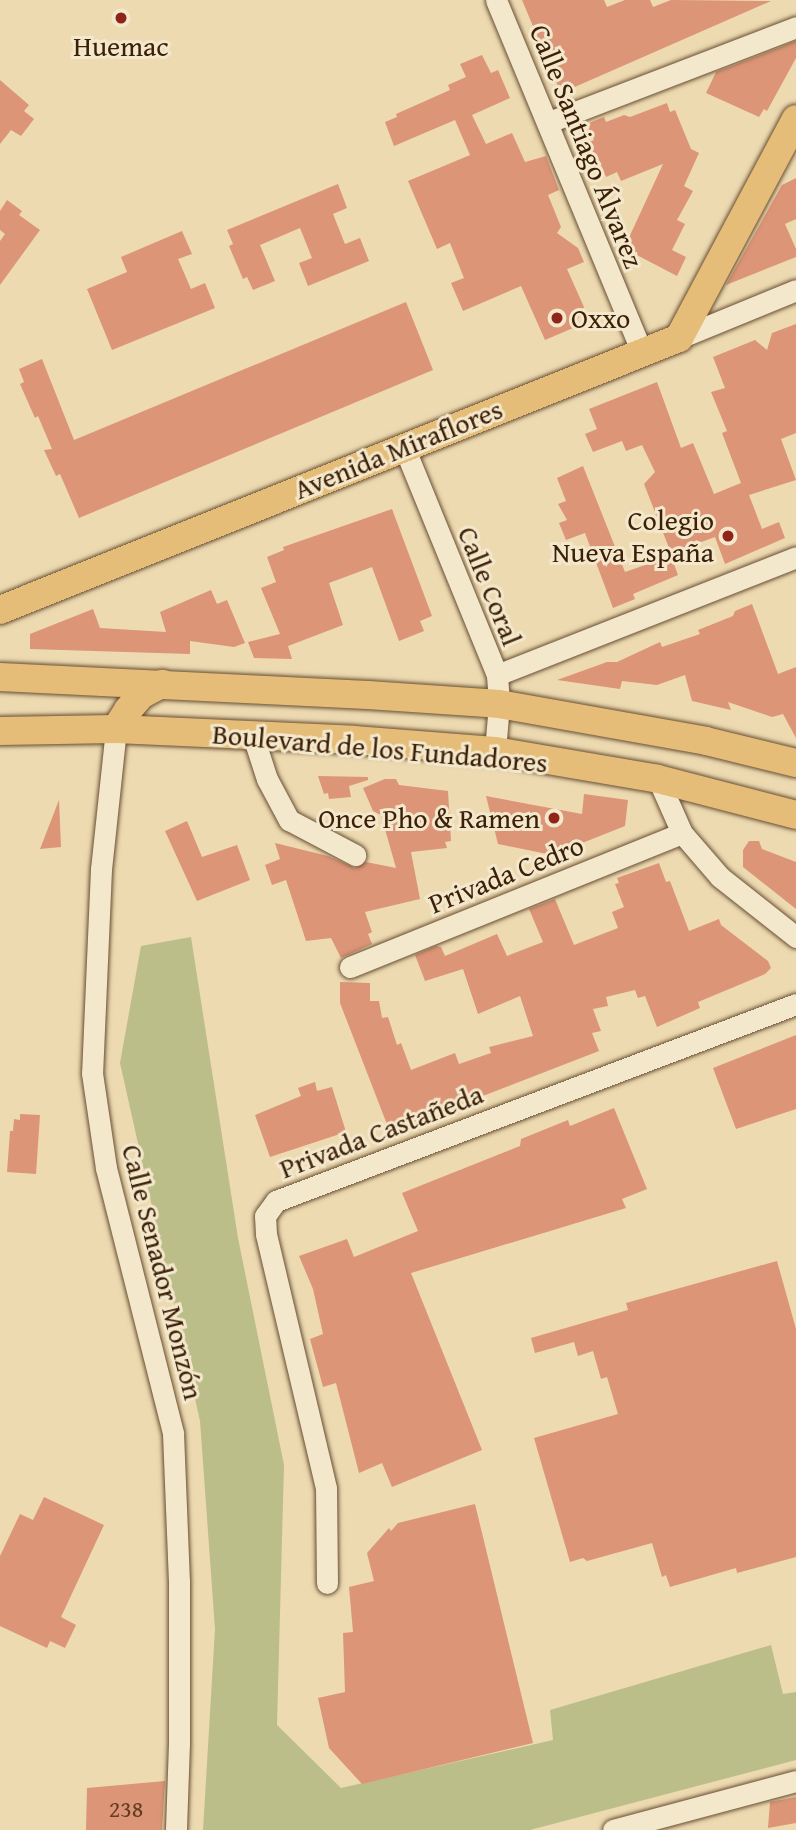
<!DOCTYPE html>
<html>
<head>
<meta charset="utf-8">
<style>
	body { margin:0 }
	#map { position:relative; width:796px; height:1830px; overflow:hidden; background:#eddab1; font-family:"Gentium Book Plus",serif }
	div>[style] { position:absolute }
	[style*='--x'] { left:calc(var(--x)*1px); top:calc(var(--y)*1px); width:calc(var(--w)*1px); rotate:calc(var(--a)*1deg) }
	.green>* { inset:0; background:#bcbe89 }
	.building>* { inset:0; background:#dc9577 }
	.roads { filter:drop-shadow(0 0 2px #684e32) drop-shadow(0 0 2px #684e32) }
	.minor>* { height:21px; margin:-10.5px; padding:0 10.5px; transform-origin:10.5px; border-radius:10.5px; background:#f3e7cc }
	.major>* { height:28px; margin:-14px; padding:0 14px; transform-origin:14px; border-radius:14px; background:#e6bd78 }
	.dots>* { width:19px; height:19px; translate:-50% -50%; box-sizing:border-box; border:4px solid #f3e7cc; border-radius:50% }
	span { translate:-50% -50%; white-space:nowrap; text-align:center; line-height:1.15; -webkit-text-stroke:6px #f3e7cc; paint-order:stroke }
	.number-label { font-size:24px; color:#633c23 }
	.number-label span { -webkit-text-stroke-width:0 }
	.poi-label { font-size:28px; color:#3b1f07 }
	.left { translate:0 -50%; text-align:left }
	.right { translate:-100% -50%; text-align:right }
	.street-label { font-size:28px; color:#3b1f07 }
</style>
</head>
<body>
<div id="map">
	<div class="green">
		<div style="clip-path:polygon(191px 937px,238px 1238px,284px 1465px,277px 1725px,341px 1788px,553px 1740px,550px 1710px,771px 1645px,783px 1694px,796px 1692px,796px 1760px,530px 1830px,203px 1830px,215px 1629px,200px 1421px,120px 1063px,141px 946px)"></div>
	</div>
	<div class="building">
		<div style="clip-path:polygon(522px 0,604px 0,607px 7px,625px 0,650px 0,653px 7px,671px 0,771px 1px,561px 93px)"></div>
		<div style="clip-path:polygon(796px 41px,796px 58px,767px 111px,764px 109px,759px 117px,706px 93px,716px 72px)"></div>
		<div style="clip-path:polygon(482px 55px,491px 73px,498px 70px,510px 98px,472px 115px,486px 144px,512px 133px,525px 162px,546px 156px,559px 190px,548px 195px,561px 227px,557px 233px,578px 248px,584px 262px,567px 269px,584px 307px,573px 328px,545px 340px,521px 286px,463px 311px,451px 283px,464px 278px,450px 243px,437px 249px,408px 181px,470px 155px,455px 120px,394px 146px,385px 122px,397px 117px,396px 114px,450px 90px,448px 85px,466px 77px,460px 64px)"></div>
		<div style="clip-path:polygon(0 80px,29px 105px,24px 111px,34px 119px,21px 136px,11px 130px,0 144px)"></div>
		<div style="clip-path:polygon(667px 103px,670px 112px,675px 110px,691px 149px,699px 153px,684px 186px,693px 191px,677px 220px,685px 224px,672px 250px,686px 257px,677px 276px,633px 253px,635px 248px,626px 244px,663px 164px,621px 181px,617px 172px,606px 177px,599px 160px,590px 163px,582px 145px,594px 140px,587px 124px,604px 117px,606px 122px,624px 115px,630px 117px)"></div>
		<div style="clip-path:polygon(796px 178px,796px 219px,785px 224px,796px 249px,796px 257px,726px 285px,782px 185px)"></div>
		<div style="clip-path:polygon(338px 184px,347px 208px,333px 214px,345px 244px,360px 238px,369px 261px,308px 286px,299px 263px,312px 258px,300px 228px,260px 245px,275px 281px,253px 290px,247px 277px,243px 279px,229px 246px,233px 244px,227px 230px)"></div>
		<div style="clip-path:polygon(7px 200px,22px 211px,19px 215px,40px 230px,0 285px,0 241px,5px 234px,0 230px,0 211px)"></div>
		<div style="clip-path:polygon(182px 231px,192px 254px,178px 259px,191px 289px,205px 283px,215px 308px,112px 350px,87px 289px,127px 272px,121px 257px)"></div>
		<div style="clip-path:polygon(406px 302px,433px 370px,79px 518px,60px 474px,56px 476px,44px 450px,52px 449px,38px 416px,35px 418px,20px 384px,24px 382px,19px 369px,42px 359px,74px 440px)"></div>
		<div style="clip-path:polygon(796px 324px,796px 433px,781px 439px,796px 480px,749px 495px,762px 529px,779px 522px,785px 538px,725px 564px,715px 537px,671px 553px,644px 484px,655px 472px,642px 445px,626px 451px,622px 441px,593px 452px,585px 434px,597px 429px,589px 409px,657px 382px,681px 448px,693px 443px,714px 494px,741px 483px,722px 433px,727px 431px,711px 392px,725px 388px,713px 357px,755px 340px,767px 350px,772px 333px)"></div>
		<div style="clip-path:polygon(583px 466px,625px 572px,671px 556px,678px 575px,633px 594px,635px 599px,613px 608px,585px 533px,566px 540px,559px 523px,567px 520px,558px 504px,566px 501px,557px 478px)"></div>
		<div style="clip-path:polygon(392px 509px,432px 616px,420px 621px,424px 631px,399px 641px,372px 567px,329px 583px,343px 625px,288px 646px,292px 659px,254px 658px,248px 642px,280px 634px,261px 588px,276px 582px,267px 557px,284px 550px,283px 547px)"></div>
		<div style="clip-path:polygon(211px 590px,217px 604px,227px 600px,245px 643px,234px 647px,190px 641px,190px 654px,30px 649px,30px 634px,93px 609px,100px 628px,166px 632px,160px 612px)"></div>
		<div style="clip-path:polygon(752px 604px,778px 674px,796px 667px,796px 738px,783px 714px,772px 717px,728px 702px,731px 710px,692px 701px,685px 675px,657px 685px,622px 681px,620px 689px,557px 680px,607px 662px,617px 662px,660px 642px,662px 647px,700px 634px,698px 630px,733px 616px,735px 611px)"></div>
		<div style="clip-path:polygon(318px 776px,368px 777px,368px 780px,349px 786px,351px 797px,329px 799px,328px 793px,324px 794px)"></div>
		<div style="clip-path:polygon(385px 779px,396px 779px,399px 785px,448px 791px,451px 841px,445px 842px,447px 848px,411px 852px,420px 899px,365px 912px,372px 932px,368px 934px,372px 944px,341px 958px,331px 938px,306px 941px,286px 880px,272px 885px,265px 865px,280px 859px,275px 843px,328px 856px,355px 868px,366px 862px,396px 868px,381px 815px,373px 811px,363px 788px)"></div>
		<div style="clip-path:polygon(584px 794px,628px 800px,625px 826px,552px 855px,498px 844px,486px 796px,582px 814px)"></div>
		<div style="clip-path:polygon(59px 800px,61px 847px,40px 849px)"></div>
		<div style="clip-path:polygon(187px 821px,202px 857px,237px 845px,250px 880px,197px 901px,165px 831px)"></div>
		<div style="clip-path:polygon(749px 841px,759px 841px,762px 849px,796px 862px,796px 909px,743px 867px,743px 850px)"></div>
		<div style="clip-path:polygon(659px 863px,666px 882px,670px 881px,689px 931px,719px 919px,721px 925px,768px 961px,771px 968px,765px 974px,698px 1002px,700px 1008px,657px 1027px,645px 996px,638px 998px,635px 990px,606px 997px,608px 1006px,593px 1009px,601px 1031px,592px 1033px,599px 1051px,390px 1132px,340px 1003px,340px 982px,370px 983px,370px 1001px,379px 1001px,382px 1018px,388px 1017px,397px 1045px,401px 1043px,411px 1070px,455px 1053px,459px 1064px,491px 1053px,489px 1047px,533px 1036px,520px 996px,478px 1014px,463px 969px,425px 981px,415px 955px,436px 946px,441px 947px,445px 956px,497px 934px,507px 956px,543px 942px,529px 909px,555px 899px,574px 945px,618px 928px,612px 912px,624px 907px,615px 884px,619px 883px,617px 878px)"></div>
		<div style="clip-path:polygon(796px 1035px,796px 1109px,736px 1129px,713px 1068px)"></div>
		<div style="clip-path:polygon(315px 1082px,317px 1091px,332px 1087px,346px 1132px,270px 1157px,255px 1115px,301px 1096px,298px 1088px)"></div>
		<div style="clip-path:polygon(614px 1108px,647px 1189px,622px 1199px,626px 1208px,411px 1273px,482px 1450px,392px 1487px,382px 1463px,359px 1473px,336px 1383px,323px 1387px,310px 1339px,323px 1334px,313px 1289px,299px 1256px,347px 1239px,354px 1257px,418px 1231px,402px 1193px,520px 1146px,521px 1139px,568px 1120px,570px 1126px)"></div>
		<div style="clip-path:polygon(20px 1114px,40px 1115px,36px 1174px,7px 1172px,10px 1131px,13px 1131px,14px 1119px,20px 1120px)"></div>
		<div style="clip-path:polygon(777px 1261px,796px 1329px,796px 1557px,737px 1573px,736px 1568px,670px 1587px,666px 1575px,662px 1577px,652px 1543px,587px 1561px,583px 1558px,570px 1562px,534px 1438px,618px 1414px,607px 1377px,601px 1379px,593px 1351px,578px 1356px,574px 1342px,535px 1353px,531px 1338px,628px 1310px,626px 1303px)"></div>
		<div style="clip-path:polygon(44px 1497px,104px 1525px,61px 1617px,76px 1625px,65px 1648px,50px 1641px,47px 1648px,0 1626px,0 1556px,20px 1514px,33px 1520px)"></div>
		<div style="clip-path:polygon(475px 1504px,533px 1743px,362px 1784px,329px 1748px,318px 1698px,345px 1692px,343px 1633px,353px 1632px,349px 1587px,374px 1581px,367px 1553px,389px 1528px,391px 1531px,398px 1523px)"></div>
		<div style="clip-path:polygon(165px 1781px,162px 1830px,86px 1830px,87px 1788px)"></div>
		<div style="clip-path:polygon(796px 1797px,796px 1823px,768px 1828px,770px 1802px)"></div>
	</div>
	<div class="roads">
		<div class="minor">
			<div style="--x:496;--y:0;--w:382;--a:67.5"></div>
			<div style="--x:549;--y:122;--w:265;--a:-21"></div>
			<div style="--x:679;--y:338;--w:126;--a:-22.3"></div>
			<div style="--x:404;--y:447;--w:246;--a:67.8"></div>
			<div style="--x:497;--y:675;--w:29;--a:86"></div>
			<div style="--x:499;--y:704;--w:47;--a:94.9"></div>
			<div style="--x:497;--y:675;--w:321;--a:-21.5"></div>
			<div style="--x:116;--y:729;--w:141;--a:96.1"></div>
			<div style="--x:101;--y:869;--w:204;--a:92.5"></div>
			<div style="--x:92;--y:1073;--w:96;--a:81.6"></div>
			<div style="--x:106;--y:1168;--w:273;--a:75.8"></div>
			<div style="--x:173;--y:1433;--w:148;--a:87.7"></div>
			<div style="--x:179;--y:1581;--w:162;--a:90"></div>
			<div style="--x:179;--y:1743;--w:87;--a:92"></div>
			<div style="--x:253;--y:736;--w:45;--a:72"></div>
			<div style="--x:267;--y:779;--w:47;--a:61.8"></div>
			<div style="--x:289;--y:820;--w:75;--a:27.9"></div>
			<div style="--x:658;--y:779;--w:59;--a:66"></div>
			<div style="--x:682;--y:833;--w:58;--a:49.2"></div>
			<div style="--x:720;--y:877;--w:97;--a:38.3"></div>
			<div style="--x:350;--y:967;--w:358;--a:-22"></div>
			<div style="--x:327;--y:1583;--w:95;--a:-90.6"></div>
			<div style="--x:326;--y:1488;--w:261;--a:-103.3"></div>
			<div style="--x:266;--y:1234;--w:18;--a:-93"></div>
			<div style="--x:265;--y:1216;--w:19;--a:-54"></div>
			<div style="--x:276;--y:1201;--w:556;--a:-20.75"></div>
			<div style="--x:613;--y:1830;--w:189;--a:-15"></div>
		</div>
		<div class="major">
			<div style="--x:0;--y:610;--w:731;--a:-21.83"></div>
			<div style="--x:679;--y:338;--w:248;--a:-61.9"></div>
			<div style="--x:0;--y:677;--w:368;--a:2.8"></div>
			<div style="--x:368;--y:695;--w:131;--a:3.9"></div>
			<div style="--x:499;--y:704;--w:210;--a:10.1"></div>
			<div style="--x:706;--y:741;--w:93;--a:13.7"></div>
			<div style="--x:116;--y:729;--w:22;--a:-58"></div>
			<div style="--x:128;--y:710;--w:20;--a:-49"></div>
			<div style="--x:141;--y:695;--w:24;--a:-28"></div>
			<div style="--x:0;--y:731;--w:116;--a:-1"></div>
			<div style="--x:116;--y:729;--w:238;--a:2.6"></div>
			<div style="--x:354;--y:740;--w:141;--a:4.5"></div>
			<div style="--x:495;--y:751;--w:165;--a:9.7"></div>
			<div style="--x:658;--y:779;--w:143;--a:14.6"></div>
		</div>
	</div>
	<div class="dots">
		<div style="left:121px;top:18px;background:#8f2418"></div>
		<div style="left:557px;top:318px;background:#8f2418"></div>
		<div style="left:728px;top:536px;background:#8f2418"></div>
		<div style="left:554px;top:818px;background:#8f2418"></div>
	</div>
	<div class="number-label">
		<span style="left:126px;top:1809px">238</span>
	</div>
	<div class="poi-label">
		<span style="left:121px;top:46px">Huemac</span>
		<span class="left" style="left:571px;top:318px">Oxxo</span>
		<span class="right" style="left:714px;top:536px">Colegio<br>Nueva España</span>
		<span class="right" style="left:540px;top:818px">Once Pho &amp; Ramen</span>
	</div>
	<div class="street-label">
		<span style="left:587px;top:146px;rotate:68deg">Calle Santiago Álvarez</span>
		<span style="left:398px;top:449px;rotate:-22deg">Avenida Miraflores</span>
		<span style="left:490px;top:586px;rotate:68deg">Calle Coral</span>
		<span style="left:380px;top:748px;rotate:5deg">Boulevard de los Fundadores</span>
		<span style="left:506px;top:874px;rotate:-22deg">Privada Cedro</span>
		<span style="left:381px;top:1131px;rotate:-21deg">Privada Castañeda</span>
		<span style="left:163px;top:1272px;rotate:76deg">Calle Senador Monzón</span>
	</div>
</div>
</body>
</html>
